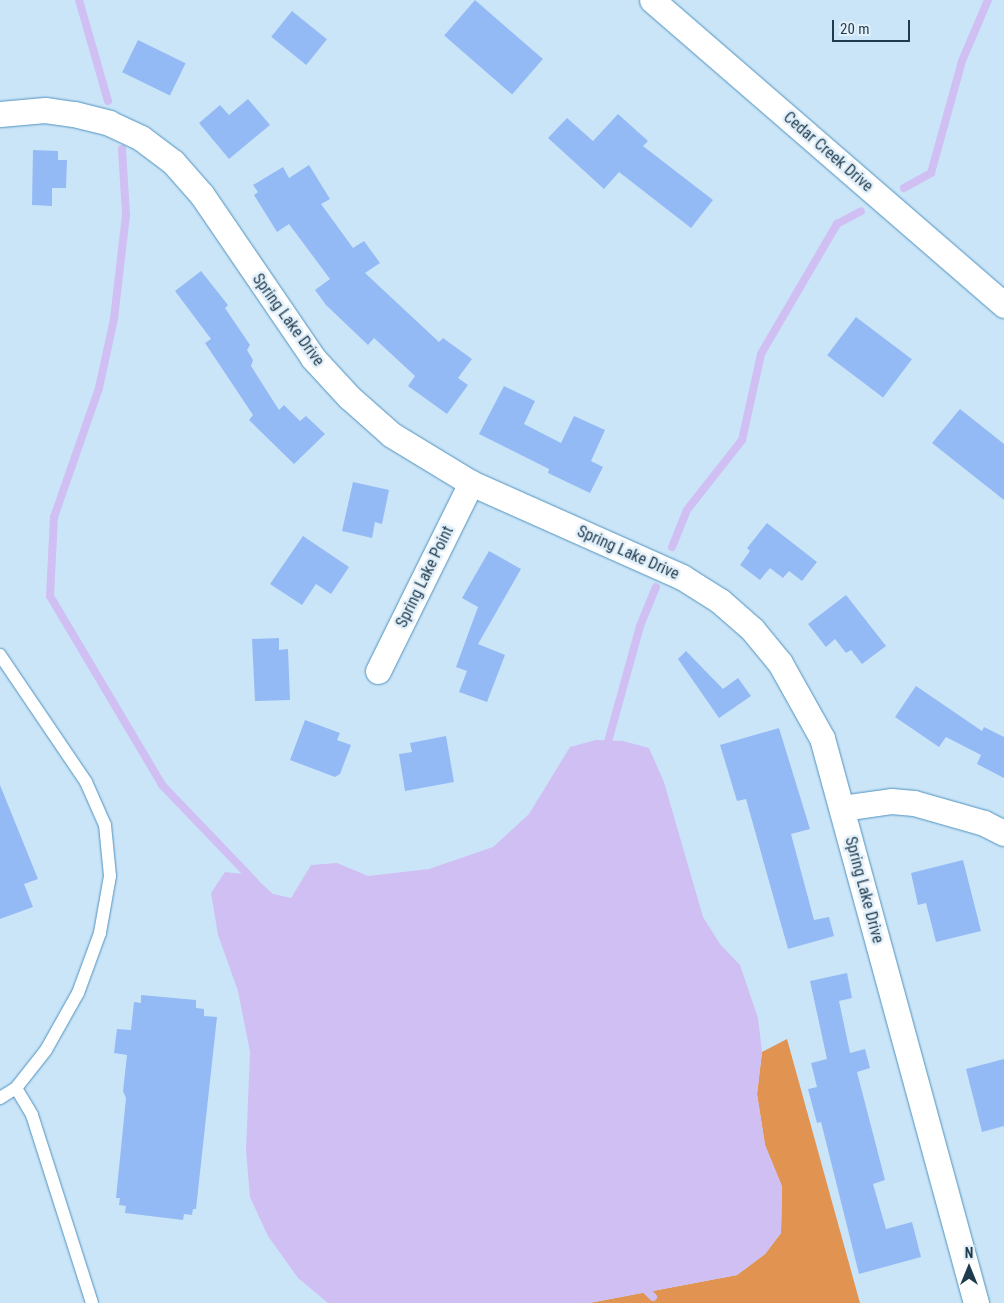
<!DOCTYPE html>
<html>
<head>
<meta charset="utf-8">
<style>
	body { margin:0 }
	#map { position:relative; width:1004px; height:1303px; overflow:hidden; background:#cbe5f8; font-family:"Roboto Condensed",sans-serif }
	div>[style] { position:absolute }
	[style*='--x'] { left:calc(var(--x)*1px); top:calc(var(--y)*1px); width:calc(var(--w)*1px); rotate:calc(var(--a)*1deg) }
	.forest>* { inset:0; background:#e19452 }
	.water>* { inset:0; background:#d0bff3 }
	.stream>* { height:8px; margin:-4px; padding:0 4px; transform-origin:4px; border-radius:4px; background:#d0bff3 }
	.building>* { inset:0; background:#94baf6; transform-origin:0 0 }
	.roads { filter:drop-shadow(0 0 1px #5093bf) drop-shadow(0 0 1px #5093bf) }
	.service>* { height:12px; margin:-6px; padding:0 6px; transform-origin:6px; border-radius:6px; background:#fff }
	.minor>* { height:25px; margin:-12.5px; padding:0 12.5px; transform-origin:12.5px; border-radius:12.5px; background:#fff }
	span { translate:-50% -50%; white-space:nowrap; text-align:center; line-height:1.15; -webkit-text-stroke:5px #e3f0fa; paint-order:stroke }
	.street-label { font-size:16px; color:#1f3c4f }
	.north { position:absolute; left:944px; top:1243px; width:50px; height:50px; -webkit-text-stroke:4px #e3f0fa; paint-order:stroke; rotate:0deg; font-size:14px; font-weight:700; line-height:20px; text-align:center; color:#1f3c4f }
	.north::after { content:''; display:block; margin:auto; width:18px; height:22px; background:#1f3c4f; clip-path:polygon(50% 0,100% 100%,50% 72%,0 100%) }
	.scale { position:absolute; left:832px; top:20px; width:78px; height:22px; box-sizing:border-box; border:2px solid #1f3c4f; border-top:0; padding-left:6px; font-size:15px; line-height:18px; white-space:nowrap; color:#1f3c4f; -webkit-text-stroke:4px #e3f0fa; paint-order:stroke }
</style>
</head>
<body>
<div id="map">
	<div class="forest">
		<div style="clip-path:polygon(787px 1039px,860px 1303px,589px 1303px,737px 1275px,765px 1254px,781px 1233px,782px 1187px,765px 1145px,757px 1094px,762px 1052px)"></div>
	</div>
	<div class="water">
		<div style="clip-path:polygon(596px 740px,623px 741px,649px 748px,664px 782px,703px 917px,720px 944px,740px 965px,758px 1018px,762px 1052px,757px 1094px,765px 1145px,782px 1186px,781px 1233px,765px 1254px,737px 1275px,589px 1303px,328px 1303px,298px 1278px,268px 1236px,250px 1197px,246px 1150px,250px 1052px,238px 991px,218px 935px,211px 893px,225px 872px,252px 875px,273px 894px,291px 898px,311px 865px,337px 863px,368px 876px,429px 869px,493px 847px,529px 814px,570px 747px)"></div>
	</div>
	<div class="stream">
		<div style="--x:79;--y:0;--w:105;--a:74"></div>
		<div style="--x:122;--y:149;--w:66;--a:86.5"></div>
		<div style="--x:126;--y:215;--w:105;--a:96.6"></div>
		<div style="--x:114;--y:319;--w:71;--a:102.3"></div>
		<div style="--x:99;--y:388;--w:137;--a:109.2"></div>
		<div style="--x:54;--y:517;--w:79;--a:92.9"></div>
		<div style="--x:50;--y:596;--w:220;--a:59.3"></div>
		<div style="--x:162;--y:785;--w:134;--a:46.2"></div>
		<div style="--x:904;--y:188;--w:31;--a:-29"></div>
		<div style="--x:931;--y:173;--w:116;--a:-74.5"></div>
		<div style="--x:962;--y:61;--w:66;--a:-66.9"></div>
		<div style="--x:672;--y:547;--w:40;--a:-68"></div>
		<div style="--x:687;--y:510;--w:89;--a:-51.8"></div>
		<div style="--x:742;--y:440;--w:88;--a:-77.5"></div>
		<div style="--x:761;--y:354;--w:151;--a:-59.7"></div>
		<div style="--x:837;--y:224;--w:27;--a:-28"></div>
		<div style="--x:606;--y:749;--w:128;--a:-74.5"></div>
		<div style="--x:640;--y:626;--w:42;--a:-67.7"></div>
		<div style="--x:641;--y:1285;--w:17;--a:45"></div>
	</div>
	<div class="building">
		<div style="left:475px;top:0;width:90px;height:47px;rotate:41deg"></div>
		<div style="left:292px;top:11px;width:45px;height:33px;rotate:39deg"></div>
		<div style="left:138px;top:40px;width:53px;height:36px;rotate:26deg"></div>
		<div style="clip-path:polygon(248px 99px,270px 125px,229px 159px,199px 123px,220px 105px,229px 115px)"></div>
		<div style="clip-path:polygon(618px 114px,648px 141px,643px 146px,713px 200px,691px 228px,619px 172px,604px 189px,548px 138px,567px 118px,593px 141px)"></div>
		<div style="clip-path:polygon(33px 150px,58px 151px,58px 160px,67px 160px,66px 188px,52px 188px,52px 206px,32px 205px)"></div>
		<div style="clip-path:polygon(309px 165px,330px 199px,321px 204px,353px 248px,364px 241px,380px 263px,365px 273px,439px 342px,443px 338px,472px 359px,458px 378px,468px 385px,447px 414px,408px 386px,415px 376px,374px 338px,368px 345px,326px 305px,315px 290px,330px 279px,289px 224px,277px 232px,254px 195px,258px 192px,253px 185px,283px 167px,289px 178px)"></div>
		<div style="clip-path:polygon(201px 271px,228px 305px,225px 308px,250px 345px,247px 350px,253px 360px,251px 366px,279px 410px,284px 405px,300px 421px,306px 416px,325px 434px,294px 464px,249px 420px,253px 415px,205px 343px,211px 339px,175px 291px)"></div>
		<div style="left:856px;top:317px;width:70px;height:48px;rotate:37deg"></div>
		<div style="clip-path:polygon(504px 386px,535px 401px,524px 424px,561px 443px,574px 416px,605px 430px,591px 461px,603px 467px,590px 493px,548px 473px,549px 469px,479px 434px)"></div>
		<div style="clip-path:polygon(960px 409px,1004px 444px,1004px 500px,932px 443px)"></div>
		<div style="clip-path:polygon(353px 482px,389px 490px,382px 524px,375px 522px,372px 538px,342px 531px)"></div>
		<div style="clip-path:polygon(767px 523px,817px 562px,802px 581px,789px 571px,783px 578px,770px 568px,760px 580px,740px 565px,750px 551px,747px 548px)"></div>
		<div style="clip-path:polygon(303px 536px,349px 567px,331px 594px,316px 584px,302px 605px,270px 584px)"></div>
		<div style="clip-path:polygon(489px 551px,521px 569px,478px 644px,505px 655px,487px 702px,459px 692px,467px 671px,456px 667px,478px 607px,462px 598px)"></div>
		<div style="clip-path:polygon(846px 595px,886px 646px,862px 664px,851px 650px,846px 653px,835px 639px,826px 647px,808px 624px)"></div>
		<div style="clip-path:polygon(279px 638px,279px 650px,288px 649px,290px 700px,255px 701px,252px 639px)"></div>
		<div style="clip-path:polygon(686px 651px,723px 689px,738px 678px,751px 696px,719px 718px,678px 659px)"></div>
		<div style="clip-path:polygon(916px 686px,982px 731px,984px 727px,1004px 737px,1004px 778px,977px 764px,981px 755px,946px 737px,939px 747px,895px 717px)"></div>
		<div style="clip-path:polygon(305px 720px,340px 733px,337px 740px,351px 745px,340px 774px,335px 777px,290px 760px)"></div>
		<div style="clip-path:polygon(779px 728px,810px 829px,791px 834px,814px 920px,829px 917px,834px 936px,788px 949px,746px 799px,737px 801px,720px 745px)"></div>
		<div style="clip-path:polygon(446px 736px,454px 782px,405px 791px,399px 754px,412px 752px,410px 743px)"></div>
		<div style="clip-path:polygon(0 785px,38px 879px,24px 884px,33px 907px,0 919px)"></div>
		<div style="clip-path:polygon(963px 860px,981px 931px,936px 942px,926px 903px,918px 905px,911px 873px)"></div>
		<div style="clip-path:polygon(847px 973px,852px 998px,839px 1001px,850px 1053px,865px 1049px,870px 1068px,857px 1072px,885px 1180px,873px 1184px,886px 1229px,912px 1222px,921px 1257px,859px 1274px,821px 1122px,817px 1123px,808px 1089px,817px 1087px,811px 1063px,827px 1059px,810px 981px)"></div>
		<div style="clip-path:polygon(141px 995px,196px 1000px,196px 1008px,204px 1009px,204px 1016px,217px 1017px,196px 1209px,193px 1209px,192px 1215px,184px 1214px,183px 1220px,125px 1213px,126px 1206px,119px 1205px,120px 1198px,116px 1198px,126px 1098px,123px 1091px,127px 1055px,114px 1053px,117px 1029px,131px 1030px,134px 1002px,141px 1003px)"></div>
		<div style="clip-path:polygon(1004px 1059px,1004px 1126px,982px 1132px,966px 1069px)"></div>
	</div>
	<div class="roads">
		<div class="service">
			<div style="--x:0;--y:655;--w:153;--a:55.9"></div>
			<div style="--x:86;--y:782;--w:47;--a:66.2"></div>
			<div style="--x:105;--y:825;--w:51;--a:84.4"></div>
			<div style="--x:110;--y:876;--w:58;--a:100"></div>
			<div style="--x:100;--y:933;--w:64;--a:110.1"></div>
			<div style="--x:78;--y:993;--w:65;--a:119.3"></div>
			<div style="--x:46;--y:1050;--w:48;--a:128.3"></div>
			<div style="--x:16;--y:1088;--w:19;--a:148"></div>
			<div style="--x:16;--y:1088;--w:31;--a:59"></div>
			<div style="--x:32;--y:1115;--w:197;--a:72.3"></div>
		</div>
		<div class="minor">
			<div style="--x:652;--y:0;--w:466;--a:40.9"></div>
			<div style="--x:0;--y:114;--w:45;--a:-5.1"></div>
			<div style="--x:45;--y:110;--w:29;--a:8"></div>
			<div style="--x:74;--y:114;--w:36;--a:14"></div>
			<div style="--x:109;--y:123;--w:35;--a:25"></div>
			<div style="--x:141;--y:138;--w:40;--a:37"></div>
			<div style="--x:173;--y:162;--w:44;--a:48.7"></div>
			<div style="--x:202;--y:195;--w:197;--a:55.7"></div>
			<div style="--x:313;--y:358;--w:53;--a:47.3"></div>
			<div style="--x:349;--y:397;--w:57;--a:41.5"></div>
			<div style="--x:392;--y:435;--w:92;--a:31.3"></div>
			<div style="--x:471;--y:483;--w:231;--a:24"></div>
			<div style="--x:682;--y:577;--w:45;--a:32.3"></div>
			<div style="--x:720;--y:601;--w:43;--a:41.2"></div>
			<div style="--x:752;--y:629;--w:44;--a:50.5"></div>
			<div style="--x:780;--y:663;--w:86;--a:60.8"></div>
			<div style="--x:822;--y:738;--w:586;--a:74.75"></div>
			<div style="--x:378;--y:671;--w:210;--a:-63.7"></div>
			<div style="--x:842;--y:808;--w:49;--a:-8.1"></div>
			<div style="--x:891;--y:801;--w:23;--a:5"></div>
			<div style="--x:914;--y:803;--w:73;--a:15.9"></div>
			<div style="--x:984;--y:823;--w:22;--a:27"></div>
		</div>
	</div>
	<div class="street-label">
		<span style="left:828px;top:152px;rotate:41deg">Cedar Creek Drive</span>
		<span style="left:288px;top:320px;rotate:54deg">Spring Lake Drive</span>
		<span style="left:628px;top:553px;rotate:24deg">Spring Lake Drive</span>
		<span style="left:425px;top:577px;rotate:-64deg">Spring Lake Point</span>
		<span style="left:864px;top:890px;rotate:75deg">Spring Lake Drive</span>
	</div>
	<div class="north">N</div>
	<div class="scale">20 m</div>
</div>
</body>
</html>
